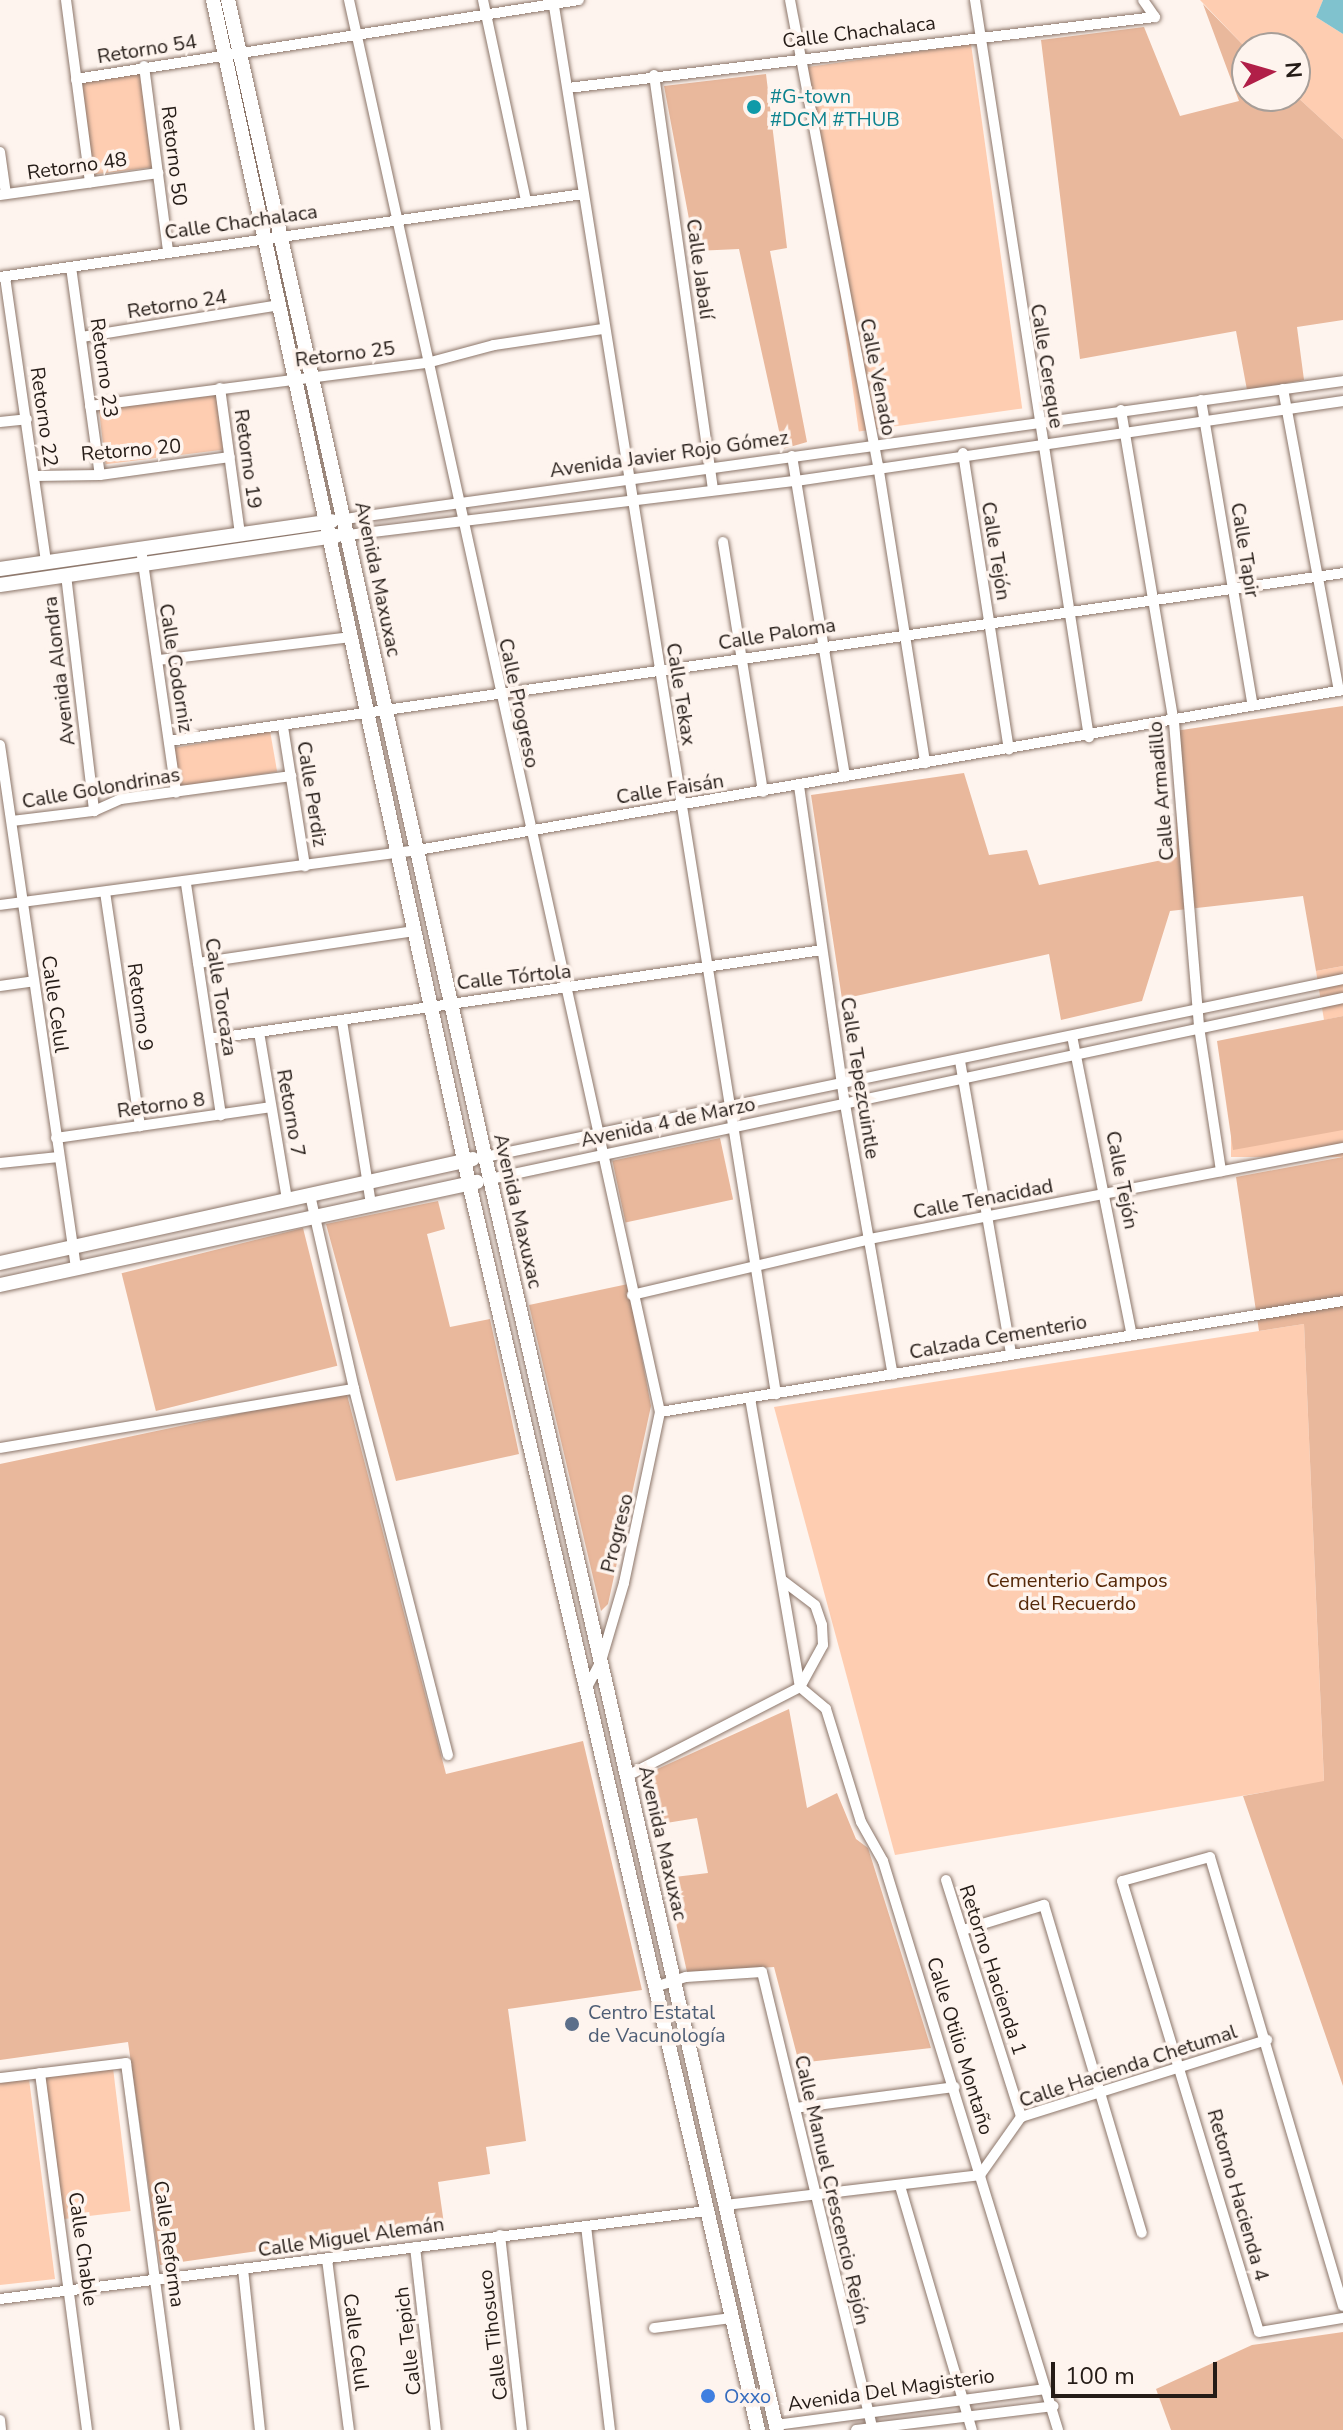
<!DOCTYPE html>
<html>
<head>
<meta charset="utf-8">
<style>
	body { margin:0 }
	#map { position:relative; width:1343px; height:2430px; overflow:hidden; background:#fef4ee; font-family:"Nunito Sans",sans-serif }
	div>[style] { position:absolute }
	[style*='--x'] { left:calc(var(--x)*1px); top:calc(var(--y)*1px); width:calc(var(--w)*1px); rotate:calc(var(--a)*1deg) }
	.green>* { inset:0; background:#fecdb1; transform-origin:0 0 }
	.forest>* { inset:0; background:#e9b89c; transform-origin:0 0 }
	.water>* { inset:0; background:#80c2ce }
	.roads { filter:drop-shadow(0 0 2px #8c766a) drop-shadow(0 0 2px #8c766a) }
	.street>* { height:10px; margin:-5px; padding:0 5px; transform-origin:5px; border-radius:5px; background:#fff }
	.secondary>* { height:14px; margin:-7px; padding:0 7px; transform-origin:7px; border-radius:7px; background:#fff }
	.dots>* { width:22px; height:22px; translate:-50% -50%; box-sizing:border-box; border:4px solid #fef4ee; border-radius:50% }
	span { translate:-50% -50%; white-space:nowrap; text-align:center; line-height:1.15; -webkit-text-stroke:7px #fef4ee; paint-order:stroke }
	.street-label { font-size:20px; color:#251c17 }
	.culture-label { font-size:20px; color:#0d838f }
	.left { translate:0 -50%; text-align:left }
	.park-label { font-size:20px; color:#552808 }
	.service-label { font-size:20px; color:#4e5e75 }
	.shop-label { font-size:20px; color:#366cbe }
	.north { position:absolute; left:1231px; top:32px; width:80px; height:80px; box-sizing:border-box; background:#fef4ee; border:2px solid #a79e98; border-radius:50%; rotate:85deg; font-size:22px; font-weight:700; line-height:32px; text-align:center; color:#251c17 }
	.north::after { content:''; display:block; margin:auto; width:28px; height:36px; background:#b11f48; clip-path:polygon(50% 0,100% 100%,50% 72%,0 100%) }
	.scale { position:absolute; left:1051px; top:2362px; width:166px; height:36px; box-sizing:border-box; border:4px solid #251c17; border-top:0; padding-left:10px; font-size:24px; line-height:28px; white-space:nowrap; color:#251c17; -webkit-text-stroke:6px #fef4ee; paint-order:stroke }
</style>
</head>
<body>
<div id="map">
	<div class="green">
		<div style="clip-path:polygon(1200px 0,1323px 0,1316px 17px,1343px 34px,1343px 139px,1295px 95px,1295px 48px,1247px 49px)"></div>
		<div style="left:971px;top:44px;width:368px;height:165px;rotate:82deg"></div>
		<div style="left:141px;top:72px;width:96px;height:61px;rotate:83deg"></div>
		<div style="left:218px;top:395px;width:55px;height:120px;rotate:83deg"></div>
		<div style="left:270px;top:731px;width:41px;height:100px;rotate:80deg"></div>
		<div style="clip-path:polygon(1343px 966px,1343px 1016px,1324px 1020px,1316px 971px)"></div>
		<div style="left:1343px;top:1130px;width:27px;height:112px;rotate:90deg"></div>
		<div style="clip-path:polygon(1304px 1324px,1324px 1782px,895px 1855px,774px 1407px)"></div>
		<div style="left:113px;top:2068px;width:144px;height:69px;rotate:83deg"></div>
		<div style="clip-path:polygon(29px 2079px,55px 2279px,0 2285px,0 2082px)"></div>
	</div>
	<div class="forest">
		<div style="clip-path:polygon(1203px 4px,1247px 49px,1247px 96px,1295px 95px,1343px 139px,1343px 320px,1297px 327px,1304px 380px,1247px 390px,1236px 331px,1080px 359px,1041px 40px,1144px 27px,1180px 116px,1239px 101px)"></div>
		<div style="clip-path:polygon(766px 74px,787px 248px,770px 251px,807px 442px,783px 449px,739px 249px,695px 251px,664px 86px)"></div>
		<div style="clip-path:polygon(1343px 706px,1343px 966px,1316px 971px,1303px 896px,1170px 911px,1142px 1001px,1061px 1020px,1049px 954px,842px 999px,811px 795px,964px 773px,989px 855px,1027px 850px,1039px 885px,1177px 857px,1175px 731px)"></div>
		<div style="clip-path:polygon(1343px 1016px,1343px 1130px,1233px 1150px,1217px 1041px)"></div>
		<div style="left:720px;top:1138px;width:63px;height:110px;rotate:78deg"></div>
		<div style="clip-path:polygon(1343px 1157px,1343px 2086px,1243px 1796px,1324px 1781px,1304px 1324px,1259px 1331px,1236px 1177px)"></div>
		<div style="clip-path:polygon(438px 1201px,445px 1229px,427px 1234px,450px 1327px,490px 1319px,519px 1454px,396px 1481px,326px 1224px)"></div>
		<div style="left:303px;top:1228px;width:142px;height:187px;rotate:76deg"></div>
		<div style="clip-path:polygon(628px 1284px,651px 1406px,608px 1604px,601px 1611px,529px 1305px)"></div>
		<div style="clip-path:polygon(346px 1391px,446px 1774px,583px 1741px,642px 1990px,508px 2009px,526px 2141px,486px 2147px,490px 2174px,438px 2182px,444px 2224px,160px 2265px,128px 2042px,0 2060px,0 1464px)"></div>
		<div style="clip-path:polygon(789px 1709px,807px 1808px,837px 1793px,856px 1839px,868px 1848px,931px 2048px,799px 2063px,774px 1967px,687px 1972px,666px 1878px,708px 1873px,697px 1818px,654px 1825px,642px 1776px)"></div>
		<div style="clip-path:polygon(1343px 2332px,1343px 2430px,1171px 2430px,1156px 2389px,1252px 2345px)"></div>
	</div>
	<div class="water">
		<div style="clip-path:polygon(1323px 0,1343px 0,1343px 34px,1316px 17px)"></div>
	</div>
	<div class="roads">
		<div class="street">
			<div style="--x:66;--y:0;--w:184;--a:82.5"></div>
			<div style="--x:349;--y:0;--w:1446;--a:77.58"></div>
			<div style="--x:660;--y:1412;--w:175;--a:101.9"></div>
			<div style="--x:624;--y:1583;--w:81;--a:106.4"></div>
			<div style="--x:601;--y:1661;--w:32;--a:118"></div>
			<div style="--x:483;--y:0;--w:206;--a:77.9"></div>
			<div style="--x:553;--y:0;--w:1412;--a:80.91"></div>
			<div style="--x:790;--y:0;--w:473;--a:79.3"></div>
			<div style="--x:878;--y:465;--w:302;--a:81"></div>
			<div style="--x:975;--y:0;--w:746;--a:81.21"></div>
			<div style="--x:1143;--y:0;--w:21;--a:55"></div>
			<div style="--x:144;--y:66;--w:187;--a:82.6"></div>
			<div style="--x:654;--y:75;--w:419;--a:81.9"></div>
			<div style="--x:76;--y:79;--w:509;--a:-8.93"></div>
			<div style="--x:568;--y:88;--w:591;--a:-6.9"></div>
			<div style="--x:0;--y:152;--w:42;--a:81.9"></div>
			<div style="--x:0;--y:195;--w:160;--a:-7.9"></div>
			<div style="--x:71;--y:267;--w:210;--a:82.1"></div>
			<div style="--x:0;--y:277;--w:589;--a:-8.1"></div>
			<div style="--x:5;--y:277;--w:288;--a:81.8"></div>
			<div style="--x:82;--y:337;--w:200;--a:-9.2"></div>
			<div style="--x:220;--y:388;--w:147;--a:82.2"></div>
			<div style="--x:1283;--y:389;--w:307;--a:79.5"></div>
			<div style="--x:1201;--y:400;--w:310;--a:80.4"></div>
			<div style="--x:90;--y:406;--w:340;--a:-7.3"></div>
			<div style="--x:427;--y:363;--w:69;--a:-15"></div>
			<div style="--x:494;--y:345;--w:110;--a:-8.4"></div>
			<div style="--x:1121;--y:410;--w:316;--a:80.4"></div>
			<div style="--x:1174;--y:722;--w:306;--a:85.3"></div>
			<div style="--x:1199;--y:1027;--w:146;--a:81.3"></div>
			<div style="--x:0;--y:422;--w:27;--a:-6"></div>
			<div style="--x:963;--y:453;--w:300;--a:81.2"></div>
			<div style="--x:792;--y:456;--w:325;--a:80.6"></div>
			<div style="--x:35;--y:476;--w:65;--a:-0.9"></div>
			<div style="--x:100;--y:475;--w:131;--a:-7.9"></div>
			<div style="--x:345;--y:519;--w:1007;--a:-7.87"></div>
			<div style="--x:348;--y:535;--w:451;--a:-6.9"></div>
			<div style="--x:796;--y:481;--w:553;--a:-8.32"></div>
			<div style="--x:723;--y:542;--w:253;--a:80.9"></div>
			<div style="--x:141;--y:549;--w:246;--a:81.8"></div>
			<div style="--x:66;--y:575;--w:238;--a:83.2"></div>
			<div style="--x:158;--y:660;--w:194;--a:-6.8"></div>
			<div style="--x:283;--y:727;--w:141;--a:81"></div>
			<div style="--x:169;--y:741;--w:1186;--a:-8.14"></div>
			<div style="--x:0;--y:745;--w:528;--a:81.73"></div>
			<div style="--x:799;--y:786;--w:321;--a:81.8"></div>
			<div style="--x:845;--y:1104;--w:275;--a:80"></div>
			<div style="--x:12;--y:821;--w:83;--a:-7"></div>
			<div style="--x:94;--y:811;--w:30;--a:-24"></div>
			<div style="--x:121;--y:799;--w:172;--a:-7.7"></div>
			<div style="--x:186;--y:884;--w:234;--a:81.4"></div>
			<div style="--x:105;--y:892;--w:237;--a:81.5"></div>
			<div style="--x:0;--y:905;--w:422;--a:-7.5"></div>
			<div style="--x:418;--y:850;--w:939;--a:-9.81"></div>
			<div style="--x:198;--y:963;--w:219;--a:-8.4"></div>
			<div style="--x:0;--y:986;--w:34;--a:-8"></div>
			<div style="--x:342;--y:1021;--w:186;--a:81"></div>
			<div style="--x:259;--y:1032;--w:170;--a:80.5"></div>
			<div style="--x:1072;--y:1036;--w:302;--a:78.7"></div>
			<div style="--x:210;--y:1039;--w:618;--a:-8.27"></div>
			<div style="--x:960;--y:1061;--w:295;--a:80.1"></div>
			<div style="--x:56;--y:1138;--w:216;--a:-8.2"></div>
			<div style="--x:485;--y:1157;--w:876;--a:-11.72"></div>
			<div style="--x:0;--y:1163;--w:59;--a:-5.8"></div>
			<div style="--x:490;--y:1179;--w:872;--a:-11.98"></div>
			<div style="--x:310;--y:1195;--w:199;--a:77.2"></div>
			<div style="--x:354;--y:1389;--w:378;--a:75.6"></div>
			<div style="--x:632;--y:1295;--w:244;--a:-13.2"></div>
			<div style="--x:870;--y:1239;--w:482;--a:-10.9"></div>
			<div style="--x:750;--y:1398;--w:293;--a:80.2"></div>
			<div style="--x:660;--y:1412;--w:692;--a:-9.23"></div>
			<div style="--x:0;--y:1448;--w:359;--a:-9.5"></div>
			<div style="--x:800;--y:1687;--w:34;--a:40"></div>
			<div style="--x:826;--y:1709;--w:118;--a:72.8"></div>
			<div style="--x:861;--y:1822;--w:45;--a:60.6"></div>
			<div style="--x:883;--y:1861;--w:595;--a:72.9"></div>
			<div style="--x:627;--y:1776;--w:195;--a:-27.2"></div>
			<div style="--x:800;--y:1687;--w:48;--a:-61.3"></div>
			<div style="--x:823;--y:1645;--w:20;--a:-93"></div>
			<div style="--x:822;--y:1625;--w:21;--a:-109"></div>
			<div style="--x:815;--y:1605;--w:41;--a:-142.9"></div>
			<div style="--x:946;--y:1880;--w:249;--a:72.4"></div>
			<div style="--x:963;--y:1930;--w:85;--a:-17.2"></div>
			<div style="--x:1044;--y:1905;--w:342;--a:73.4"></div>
			<div style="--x:655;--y:1987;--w:33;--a:-18"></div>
			<div style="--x:686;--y:1977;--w:76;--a:-3.8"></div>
			<div style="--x:762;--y:1972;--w:469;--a:76.4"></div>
			<div style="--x:40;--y:2073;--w:360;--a:82.5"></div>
			<div style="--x:0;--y:2078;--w:127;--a:-6.8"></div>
			<div style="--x:126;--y:2063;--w:370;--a:82.4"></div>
			<div style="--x:795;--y:2108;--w:161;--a:-7.5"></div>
			<div style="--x:900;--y:2186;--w:254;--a:73.6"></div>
			<div style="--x:726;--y:2205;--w:256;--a:-6.7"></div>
			<div style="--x:980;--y:2175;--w:71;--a:-54.7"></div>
			<div style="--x:1021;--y:2117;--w:258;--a:-17.4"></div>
			<div style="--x:586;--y:2226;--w:205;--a:83.3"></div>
			<div style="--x:500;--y:2235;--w:196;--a:83.6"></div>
			<div style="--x:415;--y:2247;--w:184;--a:83.5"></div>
			<div style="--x:327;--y:2259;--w:172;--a:82.7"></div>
			<div style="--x:243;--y:2269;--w:162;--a:84"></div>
			<div style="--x:0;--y:2299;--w:712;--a:-7.1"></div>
			<div style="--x:1343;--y:2306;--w:468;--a:-106.5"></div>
			<div style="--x:1210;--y:1857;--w:91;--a:164.7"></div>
			<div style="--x:1122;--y:1881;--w:471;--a:73.1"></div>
			<div style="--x:1259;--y:2332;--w:85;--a:-9.5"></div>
			<div style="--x:654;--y:2328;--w:79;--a:-7.3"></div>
			<div style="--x:0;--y:2420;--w:10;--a:84"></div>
			<div style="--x:776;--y:2425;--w:272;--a:-7.6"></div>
			<div style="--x:856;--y:2430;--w:199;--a:-6.9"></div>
		</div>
		<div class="secondary">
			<div style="--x:213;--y:0;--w:1210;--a:77.79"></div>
			<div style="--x:469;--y:1183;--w:1280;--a:76.95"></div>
			<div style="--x:228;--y:0;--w:1208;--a:77.47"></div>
			<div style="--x:490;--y:1179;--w:1283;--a:77.08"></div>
			<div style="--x:0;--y:569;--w:335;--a:-8.2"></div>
			<div style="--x:0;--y:585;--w:340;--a:-8.3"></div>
			<div style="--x:0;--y:1263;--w:484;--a:-12.4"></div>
			<div style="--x:0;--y:1285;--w:488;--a:-12.2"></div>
		</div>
	</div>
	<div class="dots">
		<div style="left:754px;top:107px;background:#0f9aa8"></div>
		<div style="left:572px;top:2024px;background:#5c6f8a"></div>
		<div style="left:708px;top:2396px;background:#3f7fe0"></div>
	</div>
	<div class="street-label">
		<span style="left:859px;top:32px;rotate:-7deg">Calle Chachalaca</span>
		<span style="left:147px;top:49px;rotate:-9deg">Retorno 54</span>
		<span style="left:174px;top:156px;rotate:83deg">Retorno 50</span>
		<span style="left:77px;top:166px;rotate:-8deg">Retorno 48</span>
		<span style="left:241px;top:222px;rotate:-8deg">Calle Chachalaca</span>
		<span style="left:700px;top:269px;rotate:82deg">Calle Jabalí</span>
		<span style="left:177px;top:304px;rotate:-9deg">Retorno 24</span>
		<span style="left:345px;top:354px;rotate:-7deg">Retorno 25</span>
		<span style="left:1047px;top:366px;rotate:81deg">Calle Cereque</span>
		<span style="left:104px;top:368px;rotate:82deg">Retorno 23</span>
		<span style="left:878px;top:377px;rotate:79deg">Calle Venado</span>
		<span style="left:44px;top:417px;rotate:82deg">Retorno 22</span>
		<span style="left:131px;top:450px;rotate:-5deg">Retorno 20</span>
		<span style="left:669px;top:454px;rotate:-8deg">Avenida Javier Rojo Gómez</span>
		<span style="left:248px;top:459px;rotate:82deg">Retorno 19</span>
		<span style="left:1245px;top:550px;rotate:81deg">Calle Tapir</span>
		<span style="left:996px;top:551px;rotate:81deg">Calle Tejón</span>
		<span style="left:378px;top:579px;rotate:78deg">Avenida Maxuxac</span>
		<span style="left:777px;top:634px;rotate:-9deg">Calle Paloma</span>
		<span style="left:176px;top:668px;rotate:81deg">Calle Codorniz</span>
		<span style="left:59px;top:671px;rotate:-97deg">Avenida Alondra</span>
		<span style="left:681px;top:694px;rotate:81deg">Calle Tekax</span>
		<span style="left:519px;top:703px;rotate:78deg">Calle Progreso</span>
		<span style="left:101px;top:788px;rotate:-10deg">Calle Golondrinas</span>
		<span style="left:670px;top:789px;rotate:-9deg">Calle Faisán</span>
		<span style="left:1161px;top:791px;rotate:-95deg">Calle Armadillo</span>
		<span style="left:312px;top:794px;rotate:81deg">Calle Perdiz</span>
		<span style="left:514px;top:977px;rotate:-6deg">Calle Tórtola</span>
		<span style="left:221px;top:997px;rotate:81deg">Calle Torcaza</span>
		<span style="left:55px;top:1004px;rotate:82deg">Calle Celul</span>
		<span style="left:140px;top:1007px;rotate:82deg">Retorno 9</span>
		<span style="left:860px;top:1078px;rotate:81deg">Calle Tepezcuintle</span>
		<span style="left:161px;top:1105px;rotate:-8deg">Retorno 8</span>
		<span style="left:291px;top:1113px;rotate:80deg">Retorno 7</span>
		<span style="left:668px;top:1122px;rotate:-12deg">Avenida 4 de Marzo</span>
		<span style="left:1122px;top:1180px;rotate:79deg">Calle Tejón</span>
		<span style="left:983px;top:1199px;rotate:-11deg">Calle Tenacidad</span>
		<span style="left:518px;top:1211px;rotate:77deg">Avenida Maxuxac</span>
		<span style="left:998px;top:1337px;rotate:-10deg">Calzada Cementerio</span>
		<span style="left:617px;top:1533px;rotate:-76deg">Progreso</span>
		<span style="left:663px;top:1843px;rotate:77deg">Avenida Maxuxac</span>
		<span style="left:993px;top:1970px;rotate:72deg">Retorno Hacienda 1</span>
		<span style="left:960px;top:2046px;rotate:73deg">Calle Otilio Montaño</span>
		<span style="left:1128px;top:2066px;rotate:-18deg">Calle Hacienda Chetumal</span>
		<span style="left:832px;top:2190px;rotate:77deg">Calle Manuel Crescencio Rejón</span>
		<span style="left:1238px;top:2195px;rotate:74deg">Retorno Hacienda 4</span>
		<span style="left:351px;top:2237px;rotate:-8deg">Calle Miguel Alemán</span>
		<span style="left:169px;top:2244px;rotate:82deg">Calle Reforma</span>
		<span style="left:83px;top:2249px;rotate:82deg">Calle Chable</span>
		<span style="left:493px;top:2335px;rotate:-97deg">Calle Tihosuco</span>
		<span style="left:408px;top:2341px;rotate:-97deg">Calle Tepich</span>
		<span style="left:356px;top:2342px;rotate:83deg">Calle Celul</span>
		<span style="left:891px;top:2390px;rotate:-8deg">Avenida Del Magisterio</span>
	</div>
	<div class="culture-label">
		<span class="left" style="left:770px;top:108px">#G-town<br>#DCM #THUB</span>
	</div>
	<div class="park-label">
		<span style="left:1077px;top:1592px">Cementerio Campos<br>del Recuerdo</span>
	</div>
	<div class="service-label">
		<span class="left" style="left:588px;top:2024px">Centro Estatal<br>de Vacunología</span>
	</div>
	<div class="shop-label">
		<span class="left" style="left:724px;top:2396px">Oxxo</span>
	</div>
	<div class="north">N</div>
	<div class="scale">100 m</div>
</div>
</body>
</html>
